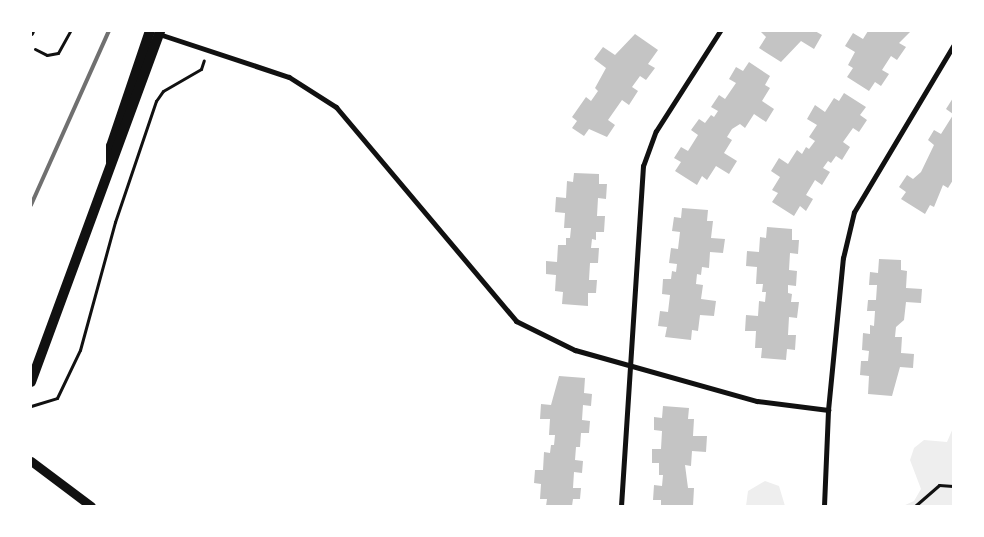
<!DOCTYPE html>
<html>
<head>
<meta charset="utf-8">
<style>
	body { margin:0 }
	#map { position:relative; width:984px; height:537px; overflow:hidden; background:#fff; font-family:"Roboto Condensed",sans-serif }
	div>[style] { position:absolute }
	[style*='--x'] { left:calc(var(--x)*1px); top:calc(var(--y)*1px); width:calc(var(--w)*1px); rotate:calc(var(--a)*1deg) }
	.green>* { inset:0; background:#eee }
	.building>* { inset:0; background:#c4c4c4 }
	.path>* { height:3px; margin:-1.5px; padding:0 1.5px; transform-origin:1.5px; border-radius:1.5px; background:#111 }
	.minor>* { height:5px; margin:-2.5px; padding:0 2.5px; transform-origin:2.5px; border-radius:2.5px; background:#111 }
	.tertiary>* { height:9px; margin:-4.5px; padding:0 4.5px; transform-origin:4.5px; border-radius:4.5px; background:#111 }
	.secondary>* { height:10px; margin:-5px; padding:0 5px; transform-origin:5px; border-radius:5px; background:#111 }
	.rail>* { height:4px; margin:-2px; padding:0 2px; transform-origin:2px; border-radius:2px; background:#707070 }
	span { translate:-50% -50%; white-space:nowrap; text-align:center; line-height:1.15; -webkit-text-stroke:4.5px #fff; paint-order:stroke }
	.frame { position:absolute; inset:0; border:32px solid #fff; pointer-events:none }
</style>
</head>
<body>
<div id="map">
	<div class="green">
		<div style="clip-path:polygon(953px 428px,953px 506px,903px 506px,914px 501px,921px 489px,910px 460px,914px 448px,924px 440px,947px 442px)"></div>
		<div style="clip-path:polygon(765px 481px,779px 486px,785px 506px,746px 506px,748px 491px)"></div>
	</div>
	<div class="building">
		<div style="clip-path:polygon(760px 31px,815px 31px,822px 35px,814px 49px,801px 41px,781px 62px,759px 48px,766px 37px)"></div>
		<div style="clip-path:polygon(868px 31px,911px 31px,899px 43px,906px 47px,897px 60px,891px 56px,882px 70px,889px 74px,881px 86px,875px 82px,869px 91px,847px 77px,853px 68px,848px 65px,855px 52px,845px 46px,853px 33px,863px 39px)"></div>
		<div style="clip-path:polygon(635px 34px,658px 50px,648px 64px,655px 68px,646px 80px,640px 76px,632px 87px,638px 91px,629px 105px,622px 100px,608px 120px,615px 125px,607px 137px,589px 129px,584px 136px,572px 128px,577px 121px,572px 117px,586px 97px,591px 101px,598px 91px,595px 88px,606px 68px,594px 59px,603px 47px,615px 55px)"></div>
		<div style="clip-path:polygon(749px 62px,770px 76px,765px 85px,770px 88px,762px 101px,774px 109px,766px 122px,754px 114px,745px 128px,740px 124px,732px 129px,727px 137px,732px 140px,724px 153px,737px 161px,729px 174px,716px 166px,707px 180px,702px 176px,697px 185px,675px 171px,681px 162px,674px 158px,681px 147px,688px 151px,698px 135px,691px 130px,699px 119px,705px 123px,711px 115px,714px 117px,718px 111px,711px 107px,719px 95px,725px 99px,736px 83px,729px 79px,736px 67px,743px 71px)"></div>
		<div style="clip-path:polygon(844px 93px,866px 107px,860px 115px,867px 120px,859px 132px,853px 128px,843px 142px,850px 147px,842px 160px,836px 156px,831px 163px,828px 161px,823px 168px,830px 172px,822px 185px,815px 180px,806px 195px,813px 199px,806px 211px,800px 206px,794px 216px,772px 202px,778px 193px,772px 190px,780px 177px,771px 171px,779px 158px,788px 164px,797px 150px,802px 154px,806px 147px,809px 149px,815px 141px,809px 137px,817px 125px,807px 119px,815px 105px,825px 112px,834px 98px,839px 101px)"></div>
		<div style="clip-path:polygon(953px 98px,953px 114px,946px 109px)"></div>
		<div style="clip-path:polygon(953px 115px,953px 180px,948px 188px,943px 185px,934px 207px,930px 205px,925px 214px,901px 199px,906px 192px,899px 187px,907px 175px,913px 179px,921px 172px,934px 145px,928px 140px,934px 130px,941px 134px)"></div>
		<div style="clip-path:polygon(574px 173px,599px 174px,599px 184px,607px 184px,606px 199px,598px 198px,597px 216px,605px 216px,604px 232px,596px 232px,596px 240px,592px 239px,591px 248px,599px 248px,598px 263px,590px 263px,589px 280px,597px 280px,596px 293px,588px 293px,588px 306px,562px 304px,563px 292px,555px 291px,556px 275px,546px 274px,546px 261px,557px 262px,558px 245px,566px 245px,566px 238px,570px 238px,571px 228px,564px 228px,565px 213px,555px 212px,556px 197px,566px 198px,567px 181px,573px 182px)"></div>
		<div style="clip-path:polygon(682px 208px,708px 210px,707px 221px,713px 221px,711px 238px,725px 239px,723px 253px,710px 252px,709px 268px,702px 267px,701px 275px,697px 274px,696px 284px,703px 285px,701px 299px,716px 301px,714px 316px,700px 315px,698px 331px,692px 330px,691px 340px,665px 337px,667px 327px,658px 326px,660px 311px,668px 312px,670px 295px,662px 294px,663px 279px,671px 279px,672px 271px,676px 272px,677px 264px,669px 263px,671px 248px,678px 249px,680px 232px,672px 231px,674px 217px,681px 218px)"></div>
		<div style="clip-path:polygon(767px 227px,792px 229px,792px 240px,799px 240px,798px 254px,790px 253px,789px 270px,797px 271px,796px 286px,788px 285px,788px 293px,792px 294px,791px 302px,799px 302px,797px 318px,789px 317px,788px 335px,796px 335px,795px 350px,787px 349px,786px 360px,761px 358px,762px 348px,755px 348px,756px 331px,745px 331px,746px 315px,758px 316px,759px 301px,765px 302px,766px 292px,762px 292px,763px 284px,756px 284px,757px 267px,746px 266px,747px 251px,759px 252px,760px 237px,766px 238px)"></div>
		<div style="clip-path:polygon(879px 259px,901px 260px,901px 270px,907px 271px,906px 288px,922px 289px,921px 303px,906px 302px,904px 320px,896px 327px,895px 337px,902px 337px,901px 353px,914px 354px,913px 368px,900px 367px,892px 396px,868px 394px,869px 376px,860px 375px,861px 361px,868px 361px,869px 351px,862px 350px,863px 333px,870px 334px,870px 325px,874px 326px,875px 311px,867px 311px,868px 300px,876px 300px,877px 285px,869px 285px,870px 272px,878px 273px)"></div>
		<div style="clip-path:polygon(559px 376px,585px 378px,584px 393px,592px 394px,591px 406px,583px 405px,582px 420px,590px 421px,589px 433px,581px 433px,580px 447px,576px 447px,575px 460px,583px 461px,582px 473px,574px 472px,573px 488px,581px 488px,580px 499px,573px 499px,572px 506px,546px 506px,547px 499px,540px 499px,541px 484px,534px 483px,535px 470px,543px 470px,544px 452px,550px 453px,551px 445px,554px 445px,555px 435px,549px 435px,550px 419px,540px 419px,541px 404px,551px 405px)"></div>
		<div style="clip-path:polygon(663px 406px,689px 408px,688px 419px,694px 419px,693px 436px,707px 436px,706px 452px,692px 451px,691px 466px,685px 465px,688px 488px,694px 488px,693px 506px,661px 506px,661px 500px,653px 500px,654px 485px,662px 486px,663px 475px,659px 475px,659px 463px,652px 463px,652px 449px,661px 449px,662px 431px,654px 430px,654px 417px,662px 418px)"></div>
	</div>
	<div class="path">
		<div style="--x:35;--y:49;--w:13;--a:27"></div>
		<div style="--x:47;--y:55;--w:11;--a:-10"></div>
		<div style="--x:58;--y:53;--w:25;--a:-61"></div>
		<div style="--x:31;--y:406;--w:27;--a:-17"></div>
		<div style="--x:57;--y:398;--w:53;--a:-64.4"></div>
		<div style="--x:80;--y:350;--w:133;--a:-74.7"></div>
		<div style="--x:115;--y:222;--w:128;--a:-71.3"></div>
		<div style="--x:156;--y:101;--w:12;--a:-55"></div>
		<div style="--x:163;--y:91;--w:44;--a:-30.1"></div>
		<div style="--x:201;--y:69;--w:9;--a:-72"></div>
		<div style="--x:915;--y:506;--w:32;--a:-41"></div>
		<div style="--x:939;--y:485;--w:14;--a:4"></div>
	</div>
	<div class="minor">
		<div style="--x:31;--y:33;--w:2;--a:-63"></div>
		<div style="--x:159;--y:34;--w:137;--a:18.3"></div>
		<div style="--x:289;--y:77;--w:56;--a:32.6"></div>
		<div style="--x:336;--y:107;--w:280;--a:49.9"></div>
		<div style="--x:516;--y:321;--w:66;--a:26.2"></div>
		<div style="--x:575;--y:350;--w:189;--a:15.7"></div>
		<div style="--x:757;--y:401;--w:72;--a:7.2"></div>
		<div style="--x:621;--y:506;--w:341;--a:-86.3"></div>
		<div style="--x:643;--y:166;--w:37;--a:-70"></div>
		<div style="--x:656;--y:131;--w:119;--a:-57.4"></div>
		<div style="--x:824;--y:506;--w:96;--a:-87.6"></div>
		<div style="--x:828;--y:410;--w:153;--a:-84.4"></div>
		<div style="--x:843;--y:258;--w:47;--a:-76.6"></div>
		<div style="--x:854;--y:212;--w:193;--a:-59.2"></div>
	</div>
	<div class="tertiary">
		<div style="--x:31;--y:461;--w:75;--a:36.9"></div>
	</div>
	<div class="secondary">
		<div style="--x:111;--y:162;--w:16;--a:-90"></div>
		<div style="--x:111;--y:146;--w:121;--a:-71.3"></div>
		<div style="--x:31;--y:382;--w:374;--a:-69.8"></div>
	</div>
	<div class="rail">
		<div style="--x:31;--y:205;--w:191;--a:-65.9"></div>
	</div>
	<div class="frame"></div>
</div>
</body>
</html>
